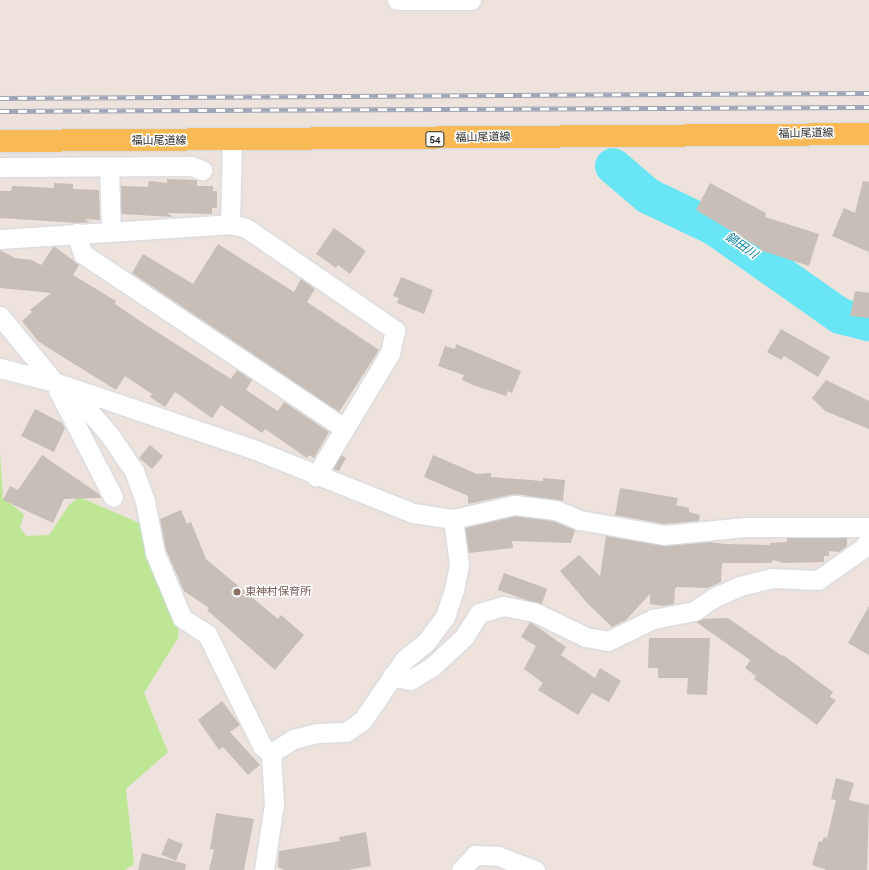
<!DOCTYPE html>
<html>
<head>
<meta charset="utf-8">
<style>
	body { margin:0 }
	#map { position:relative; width:869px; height:870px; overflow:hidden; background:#ede3dc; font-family:Raleway,"Noto Sans JP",sans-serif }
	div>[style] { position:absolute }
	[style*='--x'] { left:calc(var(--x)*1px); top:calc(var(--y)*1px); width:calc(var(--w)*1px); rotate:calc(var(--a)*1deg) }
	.green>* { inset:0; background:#bee795 }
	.river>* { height:36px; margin:-18px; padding:0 18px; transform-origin:18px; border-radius:18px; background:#68e6f6 }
	.building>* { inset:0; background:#c6beb7; transform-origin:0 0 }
	.roads { filter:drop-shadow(0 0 1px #d1d8e4) drop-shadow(0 0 1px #d1d8e4) }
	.minor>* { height:19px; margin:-9.5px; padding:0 9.5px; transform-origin:9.5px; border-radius:9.5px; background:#fff }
	.major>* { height:22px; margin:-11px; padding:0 11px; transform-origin:11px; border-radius:11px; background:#f9b955 }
	.rail>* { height:4.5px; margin-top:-2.25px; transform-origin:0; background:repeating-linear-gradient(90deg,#fff 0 9px,#9ea5b6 0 18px); box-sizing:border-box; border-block:1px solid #9ea5b6 }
	.dots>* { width:11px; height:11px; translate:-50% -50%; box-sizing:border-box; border:2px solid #fff; border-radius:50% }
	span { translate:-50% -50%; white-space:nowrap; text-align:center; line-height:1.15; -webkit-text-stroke:3px #fff; paint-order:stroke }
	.shield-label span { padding:1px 3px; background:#fff; border:1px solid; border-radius:3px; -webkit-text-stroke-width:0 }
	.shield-label { font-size:10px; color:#2b2b2b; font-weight:700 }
	.street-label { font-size:11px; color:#2b2b2b }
	.education-label { font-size:11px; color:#785e54 }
	.left { translate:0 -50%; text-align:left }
	.water-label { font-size:12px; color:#06809d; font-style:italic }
</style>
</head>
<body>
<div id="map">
	<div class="green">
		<div style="clip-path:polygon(0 452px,3px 498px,24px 514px,20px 527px,26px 536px,49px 535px,69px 505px,79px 497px,144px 525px,180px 605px,178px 638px,144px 693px,168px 752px,126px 789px,134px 864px,125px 870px,0 870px)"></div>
	</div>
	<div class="river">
		<div style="--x:613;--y:166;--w:46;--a:40.6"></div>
		<div style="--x:648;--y:196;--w:74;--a:25.5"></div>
		<div style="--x:715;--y:228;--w:153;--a:35.1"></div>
		<div style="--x:840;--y:316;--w:30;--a:14"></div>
	</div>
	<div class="building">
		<div style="clip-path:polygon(167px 179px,197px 180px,197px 186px,213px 186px,213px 191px,217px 191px,217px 208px,212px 208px,212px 214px,167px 213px,173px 217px,121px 214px,121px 186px,148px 187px,149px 181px,167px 183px)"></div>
		<div style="clip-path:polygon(863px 181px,869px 182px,869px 252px,832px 236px,844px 208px,855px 213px)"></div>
		<div style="clip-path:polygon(54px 183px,73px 184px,73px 189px,99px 190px,100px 220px,84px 219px,90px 222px,79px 223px,0 218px,0 191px,11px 191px,12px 186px,54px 188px)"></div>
		<div style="clip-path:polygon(710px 183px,766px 213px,765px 217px,819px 234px,809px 266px,760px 250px,760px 248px,696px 210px)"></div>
		<div style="clip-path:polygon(334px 228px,366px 251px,350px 274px,338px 265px,336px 268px,316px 254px)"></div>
		<div style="clip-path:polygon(218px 244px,294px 292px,301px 279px,315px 289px,307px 302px,379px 350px,339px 412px,132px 273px,143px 254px,193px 284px)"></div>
		<div style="clip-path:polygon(54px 246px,79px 265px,73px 275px,116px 301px,115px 304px,146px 325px,231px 379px,237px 370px,252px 380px,246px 390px,278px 411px,284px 402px,329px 432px,314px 458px,309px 455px,307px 458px,265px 429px,262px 433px,221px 405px,212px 418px,175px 392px,165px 407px,150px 397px,152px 394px,125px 376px,116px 390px,39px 342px,22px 321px,32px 312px,30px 310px,51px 293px,0 288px,0 250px,15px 258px,32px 260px,41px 265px)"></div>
		<div style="clip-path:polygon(401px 277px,433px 290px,424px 314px,397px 303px,399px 298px,393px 296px)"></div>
		<div style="clip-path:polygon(855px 291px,869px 293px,869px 318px,850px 316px)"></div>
		<div style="clip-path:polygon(781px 329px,830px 357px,818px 377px,784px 356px,781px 360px,767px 352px)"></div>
		<div style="clip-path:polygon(456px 344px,521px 371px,512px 393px,508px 391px,506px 396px,473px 385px,462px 380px,464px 375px,438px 366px,445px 346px,455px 349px)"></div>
		<div style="clip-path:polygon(826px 380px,869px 401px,869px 429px,825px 411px,812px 398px)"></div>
		<div style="clip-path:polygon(35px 409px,62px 423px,65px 428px,54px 452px,21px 436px)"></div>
		<div style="left:150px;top:445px;width:17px;height:17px;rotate:40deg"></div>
		<div style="clip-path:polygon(42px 455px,99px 494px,101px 498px,64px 499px,53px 523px,3px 500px,10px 486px,18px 490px)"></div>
		<div style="clip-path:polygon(341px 455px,346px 458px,339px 471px,333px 469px)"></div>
		<div style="clip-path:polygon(433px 455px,477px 474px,491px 473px,491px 477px,543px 481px,543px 478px,565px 480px,563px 501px,515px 494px,468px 504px,468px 496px,424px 477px)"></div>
		<div style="clip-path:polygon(620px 488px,678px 498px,676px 505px,689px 508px,689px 512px,700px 515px,699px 521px,664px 524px,615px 515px)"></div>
		<div style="clip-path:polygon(181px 510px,187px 524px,191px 522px,206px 559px,278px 619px,281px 615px,304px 635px,275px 670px,207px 610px,209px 608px,184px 591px,166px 550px,160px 519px)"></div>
		<div style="clip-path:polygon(515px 516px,553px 521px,575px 530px,571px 543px,512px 541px,513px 548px,469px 553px,465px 528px)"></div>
		<div style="clip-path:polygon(606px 536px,665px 546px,710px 542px,724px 544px,770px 545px,770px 543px,787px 542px,787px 538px,847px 538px,847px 546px,839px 552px,829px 551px,829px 556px,824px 556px,824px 562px,784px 563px,773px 560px,771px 563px,722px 563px,721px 582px,708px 588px,677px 587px,675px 589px,674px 604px,663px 606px,650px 604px,650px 594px,626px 620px,612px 627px,587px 603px,560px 571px,579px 555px,600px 576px)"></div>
		<div style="left:504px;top:573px;width:46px;height:18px;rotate:20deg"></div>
		<div style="clip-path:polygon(869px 606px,869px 655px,848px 643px)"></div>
		<div style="clip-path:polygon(728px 618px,782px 656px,783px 655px,833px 692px,830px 697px,836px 700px,817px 725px,754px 679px,756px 676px,745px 668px,750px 660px,696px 622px,702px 619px)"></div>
		<div style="clip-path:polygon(530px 622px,566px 647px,561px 655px,595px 678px,600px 668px,621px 681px,609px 702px,592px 693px,578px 715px,538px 690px,543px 683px,524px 669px,536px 646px,521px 637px)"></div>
		<div style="clip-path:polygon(649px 638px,710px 638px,707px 695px,687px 694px,688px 678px,658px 678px,658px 668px,648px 668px)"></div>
		<div style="clip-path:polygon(222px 701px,240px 725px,230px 732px,260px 765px,248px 775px,223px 747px,219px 750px,198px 720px)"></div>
		<div style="clip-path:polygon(836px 778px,854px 783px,849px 800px,869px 805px,867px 870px,827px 870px,812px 865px,819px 841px,822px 842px,824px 837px,827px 838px,836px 800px,831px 799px)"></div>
		<div style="clip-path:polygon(216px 813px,254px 819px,244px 870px,209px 870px,214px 850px,210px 849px)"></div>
		<div style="clip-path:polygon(366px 832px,371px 866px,347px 870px,284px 870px,278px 867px,279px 851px,340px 841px,339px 837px)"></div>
		<div style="left:168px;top:838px;width:16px;height:18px;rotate:22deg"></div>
		<div style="clip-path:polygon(142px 853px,186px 864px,185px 870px,138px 870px)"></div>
	</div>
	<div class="roads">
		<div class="minor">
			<div style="--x:397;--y:0;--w:74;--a:0"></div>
			<div style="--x:0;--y:167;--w:191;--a:-0.3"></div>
			<div style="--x:191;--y:166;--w:12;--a:20"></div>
			<div style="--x:109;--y:167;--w:64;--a:88.2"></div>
			<div style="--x:230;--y:224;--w:83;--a:-88.6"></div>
			<div style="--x:76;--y:233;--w:22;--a:72"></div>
			<div style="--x:83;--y:254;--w:315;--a:33.7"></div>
			<div style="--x:0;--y:239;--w:230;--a:-3.7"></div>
			<div style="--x:230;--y:224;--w:16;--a:14"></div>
			<div style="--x:246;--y:228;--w:181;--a:34.4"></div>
			<div style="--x:395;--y:330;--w:24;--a:102"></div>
			<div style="--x:390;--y:353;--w:144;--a:121"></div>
			<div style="--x:0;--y:316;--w:85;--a:50.7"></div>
			<div style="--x:54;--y:382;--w:210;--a:18.6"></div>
			<div style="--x:253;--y:449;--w:172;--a:21.8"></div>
			<div style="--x:413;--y:513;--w:40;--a:8.5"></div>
			<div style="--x:453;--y:519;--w:63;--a:-12.9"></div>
			<div style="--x:514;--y:505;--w:42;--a:6.8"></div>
			<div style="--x:556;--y:510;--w:26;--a:23"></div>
			<div style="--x:580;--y:520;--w:85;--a:10.1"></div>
			<div style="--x:664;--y:535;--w:82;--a:-5.6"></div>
			<div style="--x:746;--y:527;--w:123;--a:0"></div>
			<div style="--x:0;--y:368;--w:56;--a:14.5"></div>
			<div style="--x:54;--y:382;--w:44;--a:39.5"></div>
			<div style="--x:88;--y:410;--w:32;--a:49"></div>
			<div style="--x:109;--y:434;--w:45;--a:56"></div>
			<div style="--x:134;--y:471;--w:32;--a:70"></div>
			<div style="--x:145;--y:501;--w:53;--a:79.1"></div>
			<div style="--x:155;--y:553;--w:70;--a:67.4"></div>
			<div style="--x:182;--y:618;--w:30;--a:33"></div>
			<div style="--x:207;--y:634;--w:125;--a:63.8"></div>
			<div style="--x:262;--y:746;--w:11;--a:38"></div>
			<div style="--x:58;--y:390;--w:120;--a:62.8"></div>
			<div style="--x:392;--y:676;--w:18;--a:13"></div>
			<div style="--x:410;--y:680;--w:27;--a:-31"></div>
			<div style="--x:433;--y:666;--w:42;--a:-43.1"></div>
			<div style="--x:464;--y:637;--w:28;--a:-58"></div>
			<div style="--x:479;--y:613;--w:25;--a:-16"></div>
			<div style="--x:503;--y:606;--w:32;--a:11"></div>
			<div style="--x:534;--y:612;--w:58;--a:25.7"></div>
			<div style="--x:586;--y:637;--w:22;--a:10"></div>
			<div style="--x:608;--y:641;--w:50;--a:-26.1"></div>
			<div style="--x:653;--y:619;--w:42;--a:-11"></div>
			<div style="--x:694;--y:611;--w:23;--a:-34"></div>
			<div style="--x:713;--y:598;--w:30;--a:-24"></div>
			<div style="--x:740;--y:586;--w:33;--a:-14"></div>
			<div style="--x:772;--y:578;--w:46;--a:2.5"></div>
			<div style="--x:818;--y:580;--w:54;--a:-35.2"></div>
			<div style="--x:862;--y:549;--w:11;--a:-52"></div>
			<div style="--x:264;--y:870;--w:67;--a:-81.4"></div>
			<div style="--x:274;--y:804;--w:51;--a:-93.4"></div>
			<div style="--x:271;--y:753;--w:26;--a:-32"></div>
			<div style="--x:293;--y:739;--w:25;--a:-14"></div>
			<div style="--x:317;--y:733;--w:29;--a:-2"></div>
			<div style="--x:346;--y:732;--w:19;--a:-35"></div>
			<div style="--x:362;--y:721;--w:74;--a:-55.5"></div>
			<div style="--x:404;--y:660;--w:28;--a:-39"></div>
			<div style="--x:426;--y:642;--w:31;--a:-53"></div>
			<div style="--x:445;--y:617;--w:28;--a:-72"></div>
			<div style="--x:454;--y:590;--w:26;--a:-79"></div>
			<div style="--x:459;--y:564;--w:45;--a:-97.6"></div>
			<div style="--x:461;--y:870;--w:21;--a:-47"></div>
			<div style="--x:475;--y:855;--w:23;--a:2"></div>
			<div style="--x:498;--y:856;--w:40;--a:21"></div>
		</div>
		<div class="major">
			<div style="--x:0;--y:141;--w:869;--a:-0.46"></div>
		</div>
	</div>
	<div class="rail">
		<div style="--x:0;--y:98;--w:869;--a:-0.33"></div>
		<div style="--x:0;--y:111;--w:869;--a:-0.26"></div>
	</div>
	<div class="dots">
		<div style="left:237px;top:592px;background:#8d6e63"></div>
	</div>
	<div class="shield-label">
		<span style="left:435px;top:139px">54</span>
	</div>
	<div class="street-label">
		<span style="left:806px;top:134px;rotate:-1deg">福山尾道線</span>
		<span style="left:483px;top:138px;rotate:-1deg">福山尾道線</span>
		<span style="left:159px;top:141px">福山尾道線</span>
	</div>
	<div class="education-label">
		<span class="left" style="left:245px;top:592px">東神村保育所</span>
	</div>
	<div class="water-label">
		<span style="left:741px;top:246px;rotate:35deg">鍋田川</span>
	</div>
</div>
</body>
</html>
